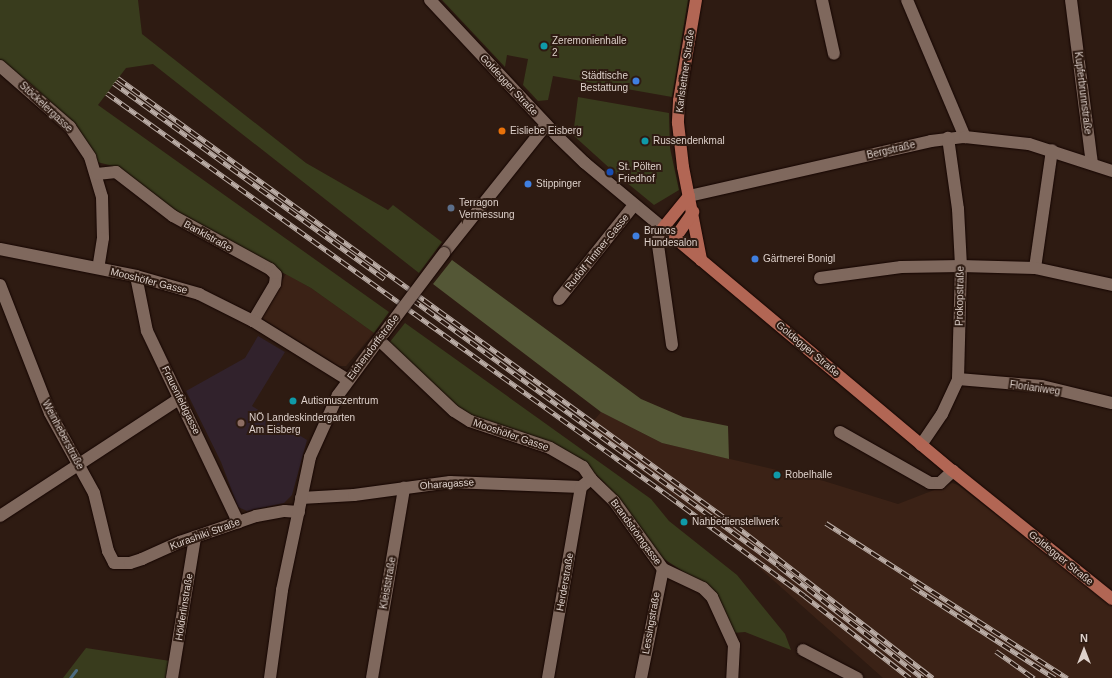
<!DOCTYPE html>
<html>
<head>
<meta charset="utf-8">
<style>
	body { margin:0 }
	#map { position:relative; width:1112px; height:678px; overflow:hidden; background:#2e1b12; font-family:Helvetica,sans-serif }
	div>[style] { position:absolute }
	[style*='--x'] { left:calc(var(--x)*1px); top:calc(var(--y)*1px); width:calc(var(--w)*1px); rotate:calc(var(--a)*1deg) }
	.built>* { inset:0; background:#3b2216 }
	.education>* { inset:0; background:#31222c }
	.green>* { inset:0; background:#393c1d }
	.forest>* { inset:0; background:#545736 }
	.stream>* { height:3px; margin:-1.5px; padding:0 1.5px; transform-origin:1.5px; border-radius:1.5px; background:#4d6c81 }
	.roads { filter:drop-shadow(0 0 1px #150501) drop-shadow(0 0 1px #150501) }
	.minor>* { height:12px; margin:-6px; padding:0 6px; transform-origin:6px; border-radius:6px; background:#7f685d }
	.major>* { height:12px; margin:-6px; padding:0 6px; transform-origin:6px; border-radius:6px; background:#b26654 }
	.rail>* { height:4.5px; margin-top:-2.25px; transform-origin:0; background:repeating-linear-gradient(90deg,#2e1b12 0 9px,#bbada6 0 18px); box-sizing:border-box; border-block:1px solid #bbada6 }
	.bridges { filter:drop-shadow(0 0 1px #150501) drop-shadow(0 0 1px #150501) }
	.minor-bridge>* { height:12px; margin:-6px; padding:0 6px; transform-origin:6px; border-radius:6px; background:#7f685d }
	.dots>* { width:11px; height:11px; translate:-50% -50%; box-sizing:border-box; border:2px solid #2e1b12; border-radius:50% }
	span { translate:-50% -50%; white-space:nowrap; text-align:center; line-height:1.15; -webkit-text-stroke:4px #2e1b12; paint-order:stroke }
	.poi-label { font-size:10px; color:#ded1cb }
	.left { translate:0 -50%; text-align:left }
	.right { translate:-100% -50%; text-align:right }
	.street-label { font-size:10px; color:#ded1cb }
	.north { position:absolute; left:1064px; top:630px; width:40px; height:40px; -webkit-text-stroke:3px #2e1b12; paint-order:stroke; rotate:0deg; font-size:11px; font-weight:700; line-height:16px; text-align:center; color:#ded1cb }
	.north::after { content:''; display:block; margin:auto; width:14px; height:18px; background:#ded1cb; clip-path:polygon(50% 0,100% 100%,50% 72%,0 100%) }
</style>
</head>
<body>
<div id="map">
	<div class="built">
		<div style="clip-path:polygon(286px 274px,311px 288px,374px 333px,346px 366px,339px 366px,260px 317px)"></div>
		<div style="clip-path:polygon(601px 412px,662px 443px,824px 481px,898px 504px,952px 483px,958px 485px,1112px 605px,1112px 678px,883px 678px,708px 522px,587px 429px)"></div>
	</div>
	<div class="education">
		<div style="clip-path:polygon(258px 336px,285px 352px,252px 406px,307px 440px,292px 495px,284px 503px,247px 511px,238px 507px,221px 462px,186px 391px,245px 358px)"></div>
	</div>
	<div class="green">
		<div style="clip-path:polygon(0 0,138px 0,142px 34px,306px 163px,388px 210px,393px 205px,442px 242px,419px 273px,153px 64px,126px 68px,98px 105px,389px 312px,374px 333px,311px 288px,175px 214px,117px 167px,97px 162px,56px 108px,0 60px)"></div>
		<div style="clip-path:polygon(442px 0,688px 0,672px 97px,553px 76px,548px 100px,538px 101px,523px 85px,528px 59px,507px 55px,505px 67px)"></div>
		<div style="clip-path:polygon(578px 97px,669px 113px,670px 148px,679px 190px,654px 205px,615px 173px,573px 135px)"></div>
		<div style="clip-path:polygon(405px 323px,651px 499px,669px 521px,737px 575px,785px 634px,791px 650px,745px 632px,733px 633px,708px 588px,658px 555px,605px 483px,586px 465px,471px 419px,389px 343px)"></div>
		<div style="clip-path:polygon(86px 648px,170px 661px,168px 678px,63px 678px)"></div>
	</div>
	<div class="forest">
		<div style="clip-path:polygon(452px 260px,641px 399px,683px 417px,728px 426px,729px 459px,662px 443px,601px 412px,433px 284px)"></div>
	</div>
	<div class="stream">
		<div style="--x:70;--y:678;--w:10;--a:-53"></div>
	</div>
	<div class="roads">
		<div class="minor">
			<div style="--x:430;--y:0;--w:187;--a:46.9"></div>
			<div style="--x:558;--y:137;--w:37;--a:44"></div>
			<div style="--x:585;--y:163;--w:102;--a:39.8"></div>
			<div style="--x:663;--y:228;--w:12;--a:121"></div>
			<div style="--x:657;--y:238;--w:108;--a:82"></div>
			<div style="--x:822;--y:0;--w:55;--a:77.5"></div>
			<div style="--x:907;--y:0;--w:149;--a:67.1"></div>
			<div style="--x:1071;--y:0;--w:165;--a:82.7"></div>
			<div style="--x:0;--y:66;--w:93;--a:41.1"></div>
			<div style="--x:70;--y:127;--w:36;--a:56"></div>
			<div style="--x:90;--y:157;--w:42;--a:73.3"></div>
			<div style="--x:102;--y:197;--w:41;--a:88.6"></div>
			<div style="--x:103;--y:238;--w:30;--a:99"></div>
			<div style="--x:97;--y:174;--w:19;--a:-6"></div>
			<div style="--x:116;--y:172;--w:72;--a:37.7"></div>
			<div style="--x:173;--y:216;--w:111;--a:28.7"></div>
			<div style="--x:270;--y:269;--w:8;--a:45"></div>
			<div style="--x:276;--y:275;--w:9;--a:96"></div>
			<div style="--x:275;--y:284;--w:43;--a:120.7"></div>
			<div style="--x:689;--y:196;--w:248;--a:-12.8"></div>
			<div style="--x:931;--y:141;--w:34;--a:-7"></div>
			<div style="--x:965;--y:137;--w:64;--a:6.2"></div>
			<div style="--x:1029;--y:144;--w:87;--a:18"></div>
			<div style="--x:0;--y:249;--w:139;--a:11.2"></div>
			<div style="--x:136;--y:276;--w:66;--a:15.9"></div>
			<div style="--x:199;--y:294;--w:60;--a:26.6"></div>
			<div style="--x:253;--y:321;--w:112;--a:31.8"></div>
			<div style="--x:444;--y:253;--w:164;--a:-51.4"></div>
			<div style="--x:1035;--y:268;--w:119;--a:-81.8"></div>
			<div style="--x:136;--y:276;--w:56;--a:78.7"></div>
			<div style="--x:147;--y:331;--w:212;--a:64.5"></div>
			<div style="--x:820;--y:278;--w:82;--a:-7.7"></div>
			<div style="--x:901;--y:267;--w:60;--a:-1"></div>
			<div style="--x:961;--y:266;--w:74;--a:1.5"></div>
			<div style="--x:1035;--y:268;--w:79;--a:12.4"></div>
			<div style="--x:0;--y:285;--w:137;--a:68.7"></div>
			<div style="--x:50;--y:413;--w:91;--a:61.2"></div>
			<div style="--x:94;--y:493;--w:60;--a:76.4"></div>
			<div style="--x:108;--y:551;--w:13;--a:63"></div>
			<div style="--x:114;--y:563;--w:16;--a:0"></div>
			<div style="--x:130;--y:563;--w:13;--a:-18"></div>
			<div style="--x:142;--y:559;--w:42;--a:-24.1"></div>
			<div style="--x:180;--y:542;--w:80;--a:-18.9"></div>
			<div style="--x:256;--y:516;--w:29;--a:-10"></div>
			<div style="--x:285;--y:511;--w:14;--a:4"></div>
			<div style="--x:559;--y:299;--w:120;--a:-51.4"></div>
			<div style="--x:379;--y:340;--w:103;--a:43.4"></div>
			<div style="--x:454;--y:411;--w:19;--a:32"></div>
			<div style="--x:470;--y:421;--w:84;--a:18.6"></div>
			<div style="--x:550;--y:448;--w:38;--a:30"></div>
			<div style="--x:583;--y:467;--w:14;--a:56"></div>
			<div style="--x:591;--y:479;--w:32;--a:44"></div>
			<div style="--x:614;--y:501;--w:84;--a:54.2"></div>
			<div style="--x:663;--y:569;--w:44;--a:25.4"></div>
			<div style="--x:703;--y:588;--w:13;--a:45"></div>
			<div style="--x:712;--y:597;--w:53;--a:65.4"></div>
			<div style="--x:734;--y:645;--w:33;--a:93"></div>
			<div style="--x:958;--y:379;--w:84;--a:4.8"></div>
			<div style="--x:1042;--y:386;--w:72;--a:13.7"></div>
			<div style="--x:840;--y:432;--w:103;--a:29.5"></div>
			<div style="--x:930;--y:483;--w:10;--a:0"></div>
			<div style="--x:940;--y:483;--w:18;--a:-43"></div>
			<div style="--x:921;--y:445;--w:37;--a:-56"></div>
			<div style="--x:942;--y:414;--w:38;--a:-65"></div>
			<div style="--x:958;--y:379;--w:113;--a:-88.5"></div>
			<div style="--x:961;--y:266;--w:57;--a:-93"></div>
			<div style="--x:958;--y:209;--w:72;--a:-98"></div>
			<div style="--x:301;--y:498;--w:53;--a:-3.2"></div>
			<div style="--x:354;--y:495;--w:97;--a:-7.7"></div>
			<div style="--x:450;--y:482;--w:131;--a:2.2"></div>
			<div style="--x:581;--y:487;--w:13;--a:-39"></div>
			<div style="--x:0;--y:516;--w:215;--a:-33.2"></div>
			<div style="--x:803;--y:650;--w:61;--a:27.4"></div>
			<div style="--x:172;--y:678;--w:143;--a:-80.7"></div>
			<div style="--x:270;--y:678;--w:89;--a:-82.2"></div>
			<div style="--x:282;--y:590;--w:136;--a:-78.1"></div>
			<div style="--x:310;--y:457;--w:68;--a:-65.7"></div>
			<div style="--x:338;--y:395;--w:76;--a:-53.6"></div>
			<div style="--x:372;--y:678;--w:193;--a:-80.4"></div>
			<div style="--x:548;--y:678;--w:194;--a:-80.2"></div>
			<div style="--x:641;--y:678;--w:111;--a:-78.6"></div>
		</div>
		<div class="major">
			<div style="--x:696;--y:0;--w:102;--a:99.6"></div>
			<div style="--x:679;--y:101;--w:22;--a:93"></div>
			<div style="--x:678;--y:123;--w:44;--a:83.5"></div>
			<div style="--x:683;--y:167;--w:95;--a:79"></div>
			<div style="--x:689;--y:196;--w:41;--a:129.1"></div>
			<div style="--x:663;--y:228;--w:378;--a:40"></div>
			<div style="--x:953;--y:471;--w:204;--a:38.8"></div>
			<div style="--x:675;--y:238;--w:32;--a:-55"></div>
		</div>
	</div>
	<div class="rail">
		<div style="--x:118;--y:78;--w:762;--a:35.92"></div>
		<div style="--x:735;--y:525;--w:250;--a:37.7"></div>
		<div style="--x:114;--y:83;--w:334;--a:35.9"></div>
		<div style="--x:107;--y:93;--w:692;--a:35.64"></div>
		<div style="--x:669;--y:496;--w:169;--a:36.3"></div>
		<div style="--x:805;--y:596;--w:133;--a:38"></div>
		<div style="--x:412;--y:299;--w:454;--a:36"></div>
		<div style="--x:779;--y:566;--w:182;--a:37.9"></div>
		<div style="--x:826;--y:523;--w:287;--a:32.7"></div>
		<div style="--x:912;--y:586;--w:170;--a:32.8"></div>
		<div style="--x:996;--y:651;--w:47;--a:35.4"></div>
	</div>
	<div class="bridges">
		<div class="minor-bridge">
			<div style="--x:384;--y:333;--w:100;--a:-53.1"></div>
		</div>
	</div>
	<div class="dots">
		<div style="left:544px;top:46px;background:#0f9aa8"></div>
		<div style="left:636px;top:81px;background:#3f7fe0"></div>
		<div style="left:502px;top:131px;background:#e8710a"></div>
		<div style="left:645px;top:141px;background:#0f9aa8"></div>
		<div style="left:610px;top:172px;background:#1a4fb4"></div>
		<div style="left:528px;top:184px;background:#3f7fe0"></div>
		<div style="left:451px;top:208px;background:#5c6f8a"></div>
		<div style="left:636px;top:236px;background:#3f7fe0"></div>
		<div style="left:755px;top:259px;background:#3f7fe0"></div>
		<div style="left:293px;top:401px;background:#0f9aa8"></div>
		<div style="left:241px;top:423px;background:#8d6e63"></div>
		<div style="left:777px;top:475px;background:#0f9aa8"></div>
		<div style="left:684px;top:522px;background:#0f9aa8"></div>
	</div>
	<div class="poi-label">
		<span class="left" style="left:552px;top:46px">Zeremonienhalle<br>2</span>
		<span class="right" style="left:628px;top:81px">Städtische<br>Bestattung</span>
		<span class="left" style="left:510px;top:131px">Eisliebe Eisberg</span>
		<span class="left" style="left:653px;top:141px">Russendenkmal</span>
		<span class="left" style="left:618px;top:172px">St. Pölten<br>Friedhof</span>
		<span class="left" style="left:536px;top:184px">Stippinger</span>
		<span class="left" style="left:459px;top:208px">Terragon<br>Vermessung</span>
		<span class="left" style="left:644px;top:236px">Brunos<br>Hundesalon</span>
		<span class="left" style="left:763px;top:259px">Gärtnerei Bonigl</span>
		<span class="left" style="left:301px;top:401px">Autismuszentrum</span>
		<span class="left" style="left:249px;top:423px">NÖ Landeskindergarten<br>Am Eisberg</span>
		<span class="left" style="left:785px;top:475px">Robelhalle</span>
		<span class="left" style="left:692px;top:522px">Nahbedienstellwerk</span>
	</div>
	<div class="street-label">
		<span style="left:685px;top:71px;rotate:-82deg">Karlstettner Straße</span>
		<span style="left:509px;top:85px;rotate:47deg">Goldegger Straße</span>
		<span style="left:1083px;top:93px;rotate:83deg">Kupferbrunnstraße</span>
		<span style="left:46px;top:107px;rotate:43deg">Stöckelergasse</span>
		<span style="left:891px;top:150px;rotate:-13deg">Bergstraße</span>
		<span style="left:208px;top:236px;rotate:29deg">Banklstraße</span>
		<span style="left:597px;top:252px;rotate:-51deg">Rudolf Tintner-Gasse</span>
		<span style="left:149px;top:281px;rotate:14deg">Mooshöfer Gasse</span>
		<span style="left:960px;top:296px;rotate:-89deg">Prokopstraße</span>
		<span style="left:373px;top:347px;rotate:-53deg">Eichendorffstraße</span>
		<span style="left:808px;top:349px;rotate:40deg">Goldegger Straße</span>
		<span style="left:1035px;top:388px;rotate:8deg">Florianiweg</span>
		<span style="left:181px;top:400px;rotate:64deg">Frauenfeldgasse</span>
		<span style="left:63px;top:435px;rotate:62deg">Weinheberstraße</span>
		<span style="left:511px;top:435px;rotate:19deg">Mooshöfer Gasse</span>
		<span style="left:447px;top:484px;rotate:-4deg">Oharagasse</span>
		<span style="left:636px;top:532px;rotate:54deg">Brandströmgasse</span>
		<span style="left:205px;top:534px;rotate:-20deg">Kurashiki Straße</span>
		<span style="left:1061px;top:558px;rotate:39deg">Goldegger Straße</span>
		<span style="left:565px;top:582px;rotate:-80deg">Herderstraße</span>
		<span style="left:388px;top:583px;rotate:-80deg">Kleiststraße</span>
		<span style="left:184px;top:607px;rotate:-81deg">Hölderlinstraße</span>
		<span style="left:651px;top:623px;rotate:-80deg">Lessingstraße</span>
	</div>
	<div class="north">N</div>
</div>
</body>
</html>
